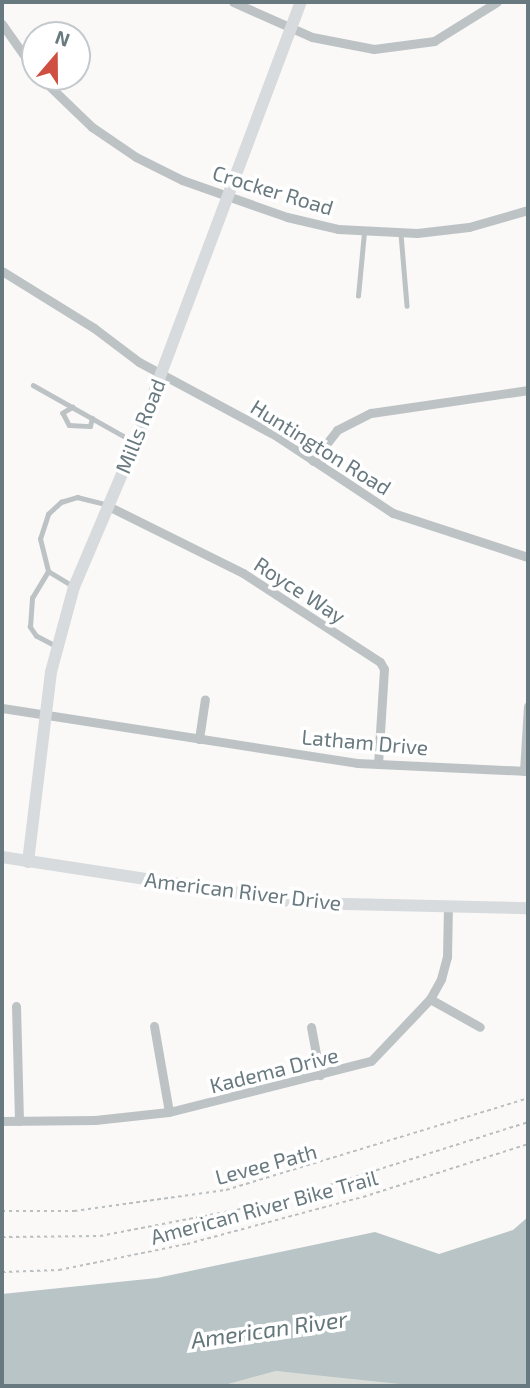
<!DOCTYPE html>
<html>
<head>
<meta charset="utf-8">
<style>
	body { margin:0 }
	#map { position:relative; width:530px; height:1388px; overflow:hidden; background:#faf9f8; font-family:"Exo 2",sans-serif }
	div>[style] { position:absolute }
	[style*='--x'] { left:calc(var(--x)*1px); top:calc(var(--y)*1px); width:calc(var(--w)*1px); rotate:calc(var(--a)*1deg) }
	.green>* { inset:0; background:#dbded8 }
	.water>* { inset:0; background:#b8c4c6 }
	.path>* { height:2px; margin-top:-1px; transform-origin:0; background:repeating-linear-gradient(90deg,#babec0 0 3.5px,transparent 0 7px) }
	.lane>* { height:4.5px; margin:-2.25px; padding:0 2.25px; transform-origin:2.25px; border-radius:2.25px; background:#bdc3c5 }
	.street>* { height:9px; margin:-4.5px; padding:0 4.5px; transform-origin:4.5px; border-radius:4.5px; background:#bdc3c5 }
	.secondary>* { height:12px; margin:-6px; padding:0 6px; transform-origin:6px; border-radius:6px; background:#d7dbdd }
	span { translate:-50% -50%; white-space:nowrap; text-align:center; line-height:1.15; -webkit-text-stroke:7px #fff; paint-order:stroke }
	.street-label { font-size:21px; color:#68797f }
	.water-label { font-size:23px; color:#637679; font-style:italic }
	.frame { position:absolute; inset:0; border:4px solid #68797f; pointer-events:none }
	.north { position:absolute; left:21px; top:21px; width:70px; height:70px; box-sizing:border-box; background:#fff; border:2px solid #c3c9cc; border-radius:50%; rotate:20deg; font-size:19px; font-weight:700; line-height:28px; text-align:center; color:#68797f }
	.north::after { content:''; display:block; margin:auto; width:24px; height:32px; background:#cf4f42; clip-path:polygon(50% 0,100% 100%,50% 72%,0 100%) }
</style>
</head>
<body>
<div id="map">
	<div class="green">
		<div style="clip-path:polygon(276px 1371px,401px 1382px,419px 1386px,221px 1386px)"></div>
	</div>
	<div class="water">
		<div style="clip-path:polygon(528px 1217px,528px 1386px,419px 1386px,276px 1371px,221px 1386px,2px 1386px,2px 1294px,157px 1278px,375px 1232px,439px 1254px,513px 1230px)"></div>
	</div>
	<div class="path">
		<div style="--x:2;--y:1211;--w:72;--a:0"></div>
		<div style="--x:74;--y:1211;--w:153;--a:-7.9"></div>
		<div style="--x:226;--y:1190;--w:316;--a:-16.9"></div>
		<div style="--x:2;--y:1237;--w:98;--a:-0.6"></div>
		<div style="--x:100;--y:1236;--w:179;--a:-10.9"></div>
		<div style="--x:276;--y:1202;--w:264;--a:-17.6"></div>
		<div style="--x:2;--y:1272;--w:57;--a:-2"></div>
		<div style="--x:59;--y:1270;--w:131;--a:-11.5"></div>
		<div style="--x:187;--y:1244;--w:182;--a:-15"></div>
		<div style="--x:363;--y:1197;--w:173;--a:-17.8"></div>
	</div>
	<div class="lane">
		<div style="--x:401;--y:234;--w:72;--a:85.2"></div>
		<div style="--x:358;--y:296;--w:64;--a:-84.6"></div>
		<div style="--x:33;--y:385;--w:116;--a:29.4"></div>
		<div style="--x:73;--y:407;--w:12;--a:149"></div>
		<div style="--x:63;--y:413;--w:13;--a:63"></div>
		<div style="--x:69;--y:425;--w:21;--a:3"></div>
		<div style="--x:90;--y:426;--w:8;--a:-76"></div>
		<div style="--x:48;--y:571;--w:33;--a:-104"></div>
		<div style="--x:40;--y:539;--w:26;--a:-72"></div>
		<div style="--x:48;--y:514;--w:18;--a:-43"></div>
		<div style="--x:61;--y:502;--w:17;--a:-17"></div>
		<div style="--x:77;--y:497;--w:30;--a:14"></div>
		<div style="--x:55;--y:646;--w:21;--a:-152"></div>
		<div style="--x:36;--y:636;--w:11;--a:-124"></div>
		<div style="--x:30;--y:627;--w:29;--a:-86"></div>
		<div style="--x:32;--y:598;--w:31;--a:-59"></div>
		<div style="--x:48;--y:571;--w:27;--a:31"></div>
	</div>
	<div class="street">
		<div style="--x:233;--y:2;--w:86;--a:23.9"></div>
		<div style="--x:312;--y:37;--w:63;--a:11"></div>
		<div style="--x:374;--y:49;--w:61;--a:-7.6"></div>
		<div style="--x:434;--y:41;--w:74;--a:-31.8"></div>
		<div style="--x:2;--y:24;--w:57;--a:54.9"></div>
		<div style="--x:40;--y:77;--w:72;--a:43.9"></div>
		<div style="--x:92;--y:127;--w:53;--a:34.3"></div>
		<div style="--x:136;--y:157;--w:51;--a:26.6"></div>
		<div style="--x:182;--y:180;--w:111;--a:19.4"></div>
		<div style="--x:287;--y:217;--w:52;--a:13.2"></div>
		<div style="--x:338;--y:229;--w:79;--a:2.9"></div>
		<div style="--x:417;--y:233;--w:52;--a:-6.6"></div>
		<div style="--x:469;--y:227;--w:61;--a:-16.1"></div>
		<div style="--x:2;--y:271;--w:108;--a:31.8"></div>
		<div style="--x:94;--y:328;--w:56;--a:37.1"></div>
		<div style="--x:139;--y:362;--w:158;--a:28.3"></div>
		<div style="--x:278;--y:437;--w:138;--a:33.5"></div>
		<div style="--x:393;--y:513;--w:142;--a:18.1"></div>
		<div style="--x:313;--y:461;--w:39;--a:-52"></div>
		<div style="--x:337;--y:430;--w:38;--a:-27"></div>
		<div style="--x:371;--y:413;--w:159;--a:-8.3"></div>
		<div style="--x:106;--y:505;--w:153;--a:26.4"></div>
		<div style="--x:243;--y:573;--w:163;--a:33"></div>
		<div style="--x:380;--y:662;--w:8;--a:60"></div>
		<div style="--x:384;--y:669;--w:95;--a:93.6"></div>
		<div style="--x:2;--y:708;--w:359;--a:8.8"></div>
		<div style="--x:357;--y:763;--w:171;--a:2.7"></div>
		<div style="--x:199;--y:739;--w:40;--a:-81.5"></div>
		<div style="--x:524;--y:771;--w:65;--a:-86.5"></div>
		<div style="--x:430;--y:999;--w:57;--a:29.2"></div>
		<div style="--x:16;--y:1006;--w:115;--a:88.5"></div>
		<div style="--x:154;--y:1026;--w:87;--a:80.1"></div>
		<div style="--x:311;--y:1027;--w:49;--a:79.4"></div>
		<div style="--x:2;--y:1121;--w:93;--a:-0.6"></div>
		<div style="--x:95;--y:1120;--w:74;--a:-6.2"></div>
		<div style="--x:169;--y:1112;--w:208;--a:-14.2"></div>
		<div style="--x:371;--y:1061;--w:86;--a:-46.4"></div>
		<div style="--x:430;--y:999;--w:23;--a:-61"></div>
		<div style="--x:441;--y:979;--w:23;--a:-75"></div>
		<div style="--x:447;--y:957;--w:51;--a:-88.9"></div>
	</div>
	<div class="secondary">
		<div style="--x:2;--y:857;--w:304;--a:8.7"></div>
		<div style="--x:302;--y:903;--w:226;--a:1.3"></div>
		<div style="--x:28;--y:862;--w:191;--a:-83.1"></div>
		<div style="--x:51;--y:672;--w:88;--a:-74.9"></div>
		<div style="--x:74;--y:587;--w:156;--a:-67"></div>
		<div style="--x:135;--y:443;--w:471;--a:-69.4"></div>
	</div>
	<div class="street-label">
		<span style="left:273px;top:190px;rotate:17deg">Crocker Road</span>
		<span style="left:140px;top:426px;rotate:-68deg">Mills Road</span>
		<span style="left:321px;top:447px;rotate:32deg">Huntington Road</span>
		<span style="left:300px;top:590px;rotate:33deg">Royce Way</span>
		<span style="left:365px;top:742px;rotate:5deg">Latham Drive</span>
		<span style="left:243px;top:891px;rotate:7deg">American River Drive</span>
		<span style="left:274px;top:1070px;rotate:-14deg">Kadema Drive</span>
		<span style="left:266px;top:1164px;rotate:-15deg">Levee Path</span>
		<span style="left:264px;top:1207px;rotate:-15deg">American River Bike Trail</span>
	</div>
	<div class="water-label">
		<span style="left:269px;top:1329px;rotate:-8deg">American River</span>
	</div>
	<div class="frame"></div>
	<div class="north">N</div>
</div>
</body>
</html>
